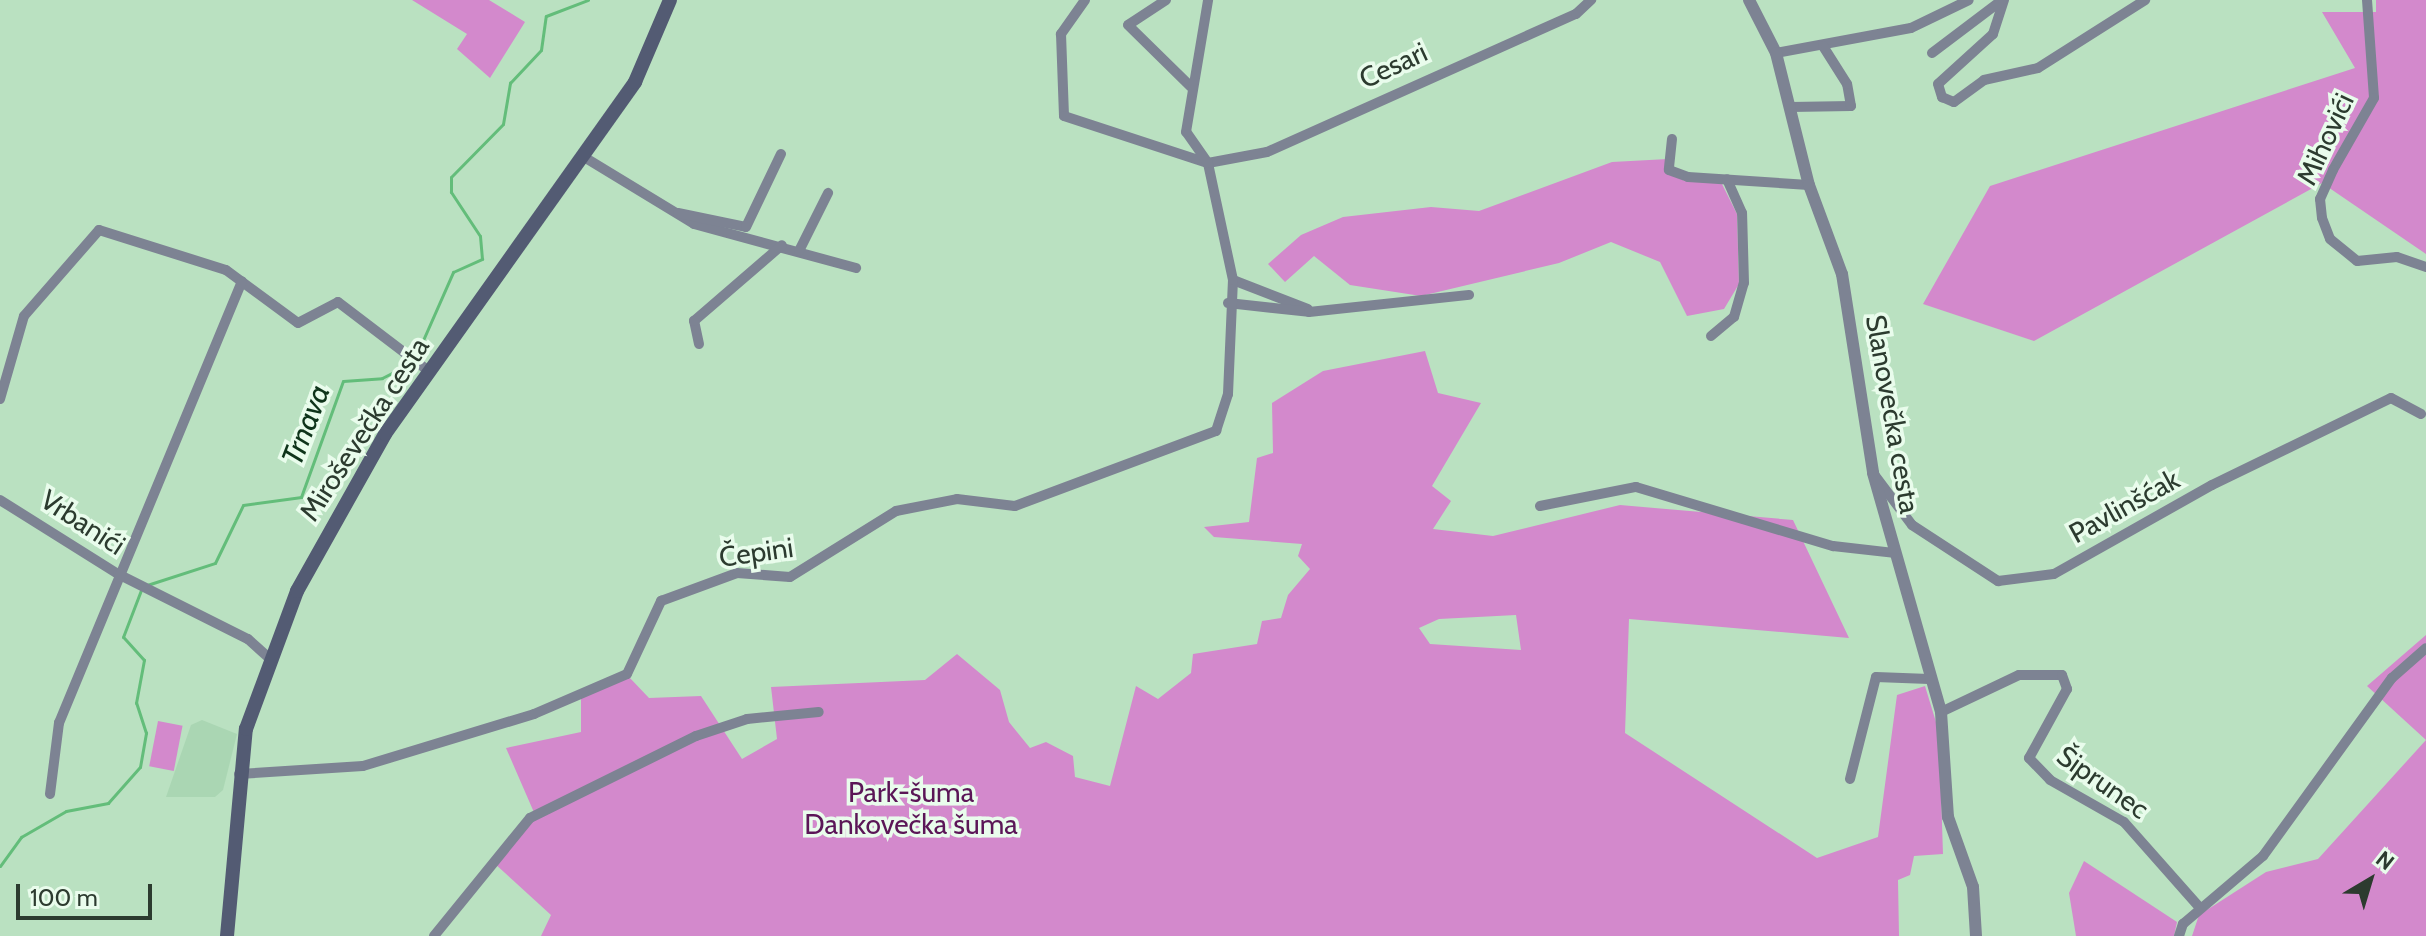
<!DOCTYPE html>
<html>
<head>
<meta charset="utf-8">
<style>
	body { margin:0 }
	#map { position:relative; width:2426px; height:936px; overflow:hidden; background:#bae1c1; font-family:Cabin,sans-serif }
	div>[style] { position:absolute }
	[style*='--x'] { left:calc(var(--x)*1px); top:calc(var(--y)*1px); width:calc(var(--w)*1px); rotate:calc(var(--a)*1deg) }
	.built>* { inset:0; background:#aad6b3 }
	.green>* { inset:0; background:#d389cc; transform-origin:0 0 }
	.stream>* { height:3px; margin:-1.5px; padding:0 1.5px; transform-origin:1.5px; border-radius:1.5px; background:#63bd7a }
	.minor>* { height:10px; margin:-5px; padding:0 5px; transform-origin:5px; border-radius:5px; background:#7d8393 }
	.tertiary>* { height:12px; margin:-6px; padding:0 6px; transform-origin:6px; border-radius:6px; background:#7d8393 }
	.secondary>* { height:14px; margin:-7px; padding:0 7px; transform-origin:7px; border-radius:7px; background:#535b73 }
	span { translate:-50% -50%; white-space:nowrap; text-align:center; line-height:1.15; -webkit-text-stroke:7px #e9fcec; paint-order:stroke }
	.street-label { font-size:28px; color:#2c3b2f }
	.park-label { font-size:28px; color:#5b1657 }
	.water-label { font-size:30px; color:#0e341a; font-style:italic }
	.north { position:absolute; left:2330px; top:840px; width:80px; height:80px; -webkit-text-stroke:6px #e9fcec; paint-order:stroke; rotate:38deg; font-size:22px; font-weight:700; line-height:32px; text-align:center; color:#2c3b2f }
	.north::after { content:''; display:block; margin:auto; width:28px; height:36px; background:#2c3b2f; clip-path:polygon(50% 0,100% 100%,50% 72%,0 100%) }
	.scale { position:absolute; left:16px; top:884px; width:136px; height:36px; box-sizing:border-box; border:4px solid #2c3b2f; border-top:0; padding-left:10px; font-size:24px; line-height:28px; white-space:nowrap; color:#2c3b2f; -webkit-text-stroke:6px #e9fcec; paint-order:stroke }
</style>
</head>
<body>
<div id="map">
	<div class="built">
		<div style="clip-path:polygon(202px 720px,237px 734px,223px 790px,215px 797px,166px 797px,191px 725px)"></div>
	</div>
	<div class="green">
		<div style="clip-path:polygon(412px 0,489px 0,525px 22px,490px 78px,457px 49px,467px 34px)"></div>
		<div style="clip-path:polygon(2376px 0,2426px 0,2426px 254px,2322px 183px,2034px 341px,1923px 304px,1990px 186px,2355px 68px,2322px 12px,2376px 12px)"></div>
		<div style="clip-path:polygon(1668px 159px,1664px 171px,1685px 181px,1721px 182px,1737px 214px,1739px 284px,1724px 309px,1687px 316px,1660px 262px,1611px 242px,1559px 263px,1421px 296px,1350px 285px,1314px 256px,1285px 282px,1268px 264px,1301px 235px,1343px 217px,1431px 207px,1479px 211px,1612px 162px)"></div>
		<div style="clip-path:polygon(evenodd,1425px 351px,1438px 393px,1481px 403px,1432px 486px,1451px 501px,1433px 529px,1493px 536px,1620px 505px,1793px 520px,1849px 638px,1629px 619px,1625px 733px,1817px 858px,1878px 837px,1897px 695px,1925px 686px,1939px 732px,1943px 854px,1914px 856px,1910px 875px,1898px 880px,1899px 936px,541px 936px,551px 915px,494px 863px,536px 817px,506px 748px,581px 732px,581px 695px,629px 677px,649px 698px,701px 696px,742px 759px,777px 739px,771px 687px,925px 680px,957px 654px,1000px 690px,1009px 722px,1030px 748px,1046px 742px,1073px 756px,1075px 777px,1110px 786px,1136px 686px,1158px 699px,1191px 673px,1193px 654px,1257px 644px,1262px 621px,1281px 618px,1288px 595px,1310px 569px,1298px 556px,1302px 544px,1214px 537px,1204px 527px,1249px 522px,1257px 458px,1273px 453px,1272px 403px,1323px 371px,1425px 351px,1516px 615px,1521px 650px,1430px 644px,1419px 628px,1439px 619px,1516px 615px)"></div>
		<div style="clip-path:polygon(2426px 635px,2426px 936px,2192px 936px,2199px 915px,2266px 872px,2318px 859px,2426px 740px,2367px 686px)"></div>
		<div style="left:158px;top:721px;width:25px;height:46px;rotate:11deg"></div>
		<div style="clip-path:polygon(2084px 861px,2177px 922px,2174px 936px,2076px 936px,2069px 893px)"></div>
	</div>
	<div class="stream">
		<div style="--x:416;--y:356;--w:92;--a:-66.2"></div>
		<div style="--x:453;--y:272;--w:32;--a:-24"></div>
		<div style="--x:482;--y:259;--w:23;--a:-95"></div>
		<div style="--x:480;--y:236;--w:53;--a:-123.4"></div>
		<div style="--x:451;--y:192;--w:15;--a:-90"></div>
		<div style="--x:451;--y:177;--w:74;--a:-45.5"></div>
		<div style="--x:503;--y:124;--w:42;--a:-80.3"></div>
		<div style="--x:510;--y:83;--w:45;--a:-46.8"></div>
		<div style="--x:541;--y:50;--w:34;--a:-82"></div>
		<div style="--x:546;--y:16;--w:45;--a:-20.9"></div>
		<div style="--x:147;--y:585;--w:71;--a:-17.9"></div>
		<div style="--x:215;--y:563;--w:64;--a:-64.2"></div>
		<div style="--x:243;--y:505;--w:59;--a:-7.9"></div>
		<div style="--x:301;--y:497;--w:123;--a:-70.1"></div>
		<div style="--x:343;--y:381;--w:39;--a:-4"></div>
		<div style="--x:382;--y:378;--w:34;--a:-27"></div>
		<div style="--x:0;--y:866;--w:36;--a:-54"></div>
		<div style="--x:21;--y:837;--w:52;--a:-30"></div>
		<div style="--x:66;--y:811;--w:43;--a:-10.8"></div>
		<div style="--x:108;--y:803;--w:48;--a:-48.4"></div>
		<div style="--x:140;--y:767;--w:35;--a:-80"></div>
		<div style="--x:146;--y:733;--w:32;--a:-108"></div>
		<div style="--x:136;--y:703;--w:44;--a:-79.5"></div>
		<div style="--x:144;--y:660;--w:31;--a:-132"></div>
		<div style="--x:123;--y:637;--w:50;--a:-69"></div>
	</div>
	<div class="minor">
		<div style="--x:1085;--y:0;--w:42;--a:125.2"></div>
		<div style="--x:1061;--y:34;--w:82;--a:87.9"></div>
		<div style="--x:1064;--y:116;--w:151;--a:18.1"></div>
		<div style="--x:1208;--y:163;--w:60;--a:-10.6"></div>
		<div style="--x:1267;--y:152;--w:338;--a:-24.1"></div>
		<div style="--x:1576;--y:14;--w:21;--a:-43"></div>
		<div style="--x:1166;--y:0;--w:45;--a:146.7"></div>
		<div style="--x:1128;--y:25;--w:88;--a:44.5"></div>
		<div style="--x:2004;--y:0;--w:36;--a:108"></div>
		<div style="--x:1993;--y:34;--w:74;--a:137.7"></div>
		<div style="--x:1938;--y:84;--w:14;--a:73"></div>
		<div style="--x:1942;--y:97;--w:13;--a:23"></div>
		<div style="--x:1954;--y:102;--w:37;--a:-36"></div>
		<div style="--x:1984;--y:80;--w:55;--a:-12.5"></div>
		<div style="--x:2038;--y:68;--w:127;--a:-32.4"></div>
		<div style="--x:2367;--y:0;--w:98;--a:85.9"></div>
		<div style="--x:2374;--y:98;--w:83;--a:119.7"></div>
		<div style="--x:2333;--y:170;--w:32;--a:114"></div>
		<div style="--x:2320;--y:199;--w:19;--a:84"></div>
		<div style="--x:2322;--y:218;--w:22;--a:69"></div>
		<div style="--x:2330;--y:239;--w:35;--a:39"></div>
		<div style="--x:2357;--y:261;--w:40;--a:-5.7"></div>
		<div style="--x:2397;--y:257;--w:31;--a:19"></div>
		<div style="--x:1776;--y:53;--w:137;--a:-10.5"></div>
		<div style="--x:1911;--y:28;--w:64;--a:-25.8"></div>
		<div style="--x:1932;--y:53;--w:88;--a:-37.1"></div>
		<div style="--x:1791;--y:107;--w:60;--a:-1"></div>
		<div style="--x:1851;--y:106;--w:22;--a:-100"></div>
		<div style="--x:1847;--y:84;--w:45;--a:-122.3"></div>
		<div style="--x:1672;--y:139;--w:31;--a:96"></div>
		<div style="--x:1669;--y:170;--w:20;--a:20"></div>
		<div style="--x:1688;--y:177;--w:121;--a:3.8"></div>
		<div style="--x:584;--y:157;--w:129;--a:31.3"></div>
		<div style="--x:694;--y:224;--w:168;--a:15.2"></div>
		<div style="--x:678;--y:213;--w:69;--a:11.6"></div>
		<div style="--x:746;--y:227;--w:81;--a:-64.4"></div>
		<div style="--x:799;--y:251;--w:65;--a:-63.4"></div>
		<div style="--x:1233;--y:280;--w:80;--a:21.1"></div>
		<div style="--x:1228;--y:303;--w:81;--a:6.3"></div>
		<div style="--x:1309;--y:312;--w:161;--a:-6.1"></div>
		<div style="--x:1711;--y:336;--w:30;--a:-40"></div>
		<div style="--x:1734;--y:317;--w:35;--a:-74"></div>
		<div style="--x:1744;--y:283;--w:70;--a:-91.6"></div>
		<div style="--x:1742;--y:213;--w:37;--a:-114"></div>
		<div style="--x:699;--y:344;--w:24;--a:-102"></div>
		<div style="--x:694;--y:321;--w:116;--a:-40.8"></div>
		<div style="--x:0;--y:399;--w:86;--a:-73.9"></div>
		<div style="--x:24;--y:316;--w:114;--a:-48.9"></div>
		<div style="--x:99;--y:230;--w:133;--a:17.5"></div>
		<div style="--x:226;--y:270;--w:89;--a:36.4"></div>
		<div style="--x:298;--y:323;--w:45;--a:-27.7"></div>
		<div style="--x:338;--y:302;--w:116;--a:37.3"></div>
		<div style="--x:1873;--y:473;--w:65;--a:53.1"></div>
		<div style="--x:1912;--y:525;--w:103;--a:33.1"></div>
		<div style="--x:1998;--y:581;--w:56;--a:-7.1"></div>
		<div style="--x:2054;--y:574;--w:181;--a:-29.4"></div>
		<div style="--x:2212;--y:485;--w:199;--a:-25.9"></div>
		<div style="--x:2391;--y:398;--w:34;--a:28"></div>
		<div style="--x:0;--y:500;--w:139;--a:32.1"></div>
		<div style="--x:118;--y:574;--w:145;--a:26.6"></div>
		<div style="--x:248;--y:639;--w:31;--a:42"></div>
		<div style="--x:1540;--y:506;--w:98;--a:-11.2"></div>
		<div style="--x:1636;--y:487;--w:206;--a:16.7"></div>
		<div style="--x:1833;--y:546;--w:61;--a:6.5"></div>
		<div style="--x:1941;--y:712;--w:86;--a:-25.4"></div>
		<div style="--x:2019;--y:675;--w:43;--a:0"></div>
		<div style="--x:2062;--y:675;--w:15;--a:70"></div>
		<div style="--x:2067;--y:689;--w:79;--a:118.8"></div>
		<div style="--x:2029;--y:758;--w:30;--a:46"></div>
		<div style="--x:2050;--y:780;--w:85;--a:29.6"></div>
		<div style="--x:2124;--y:822;--w:115;--a:48.5"></div>
		<div style="--x:239;--y:774;--w:124;--a:-3.7"></div>
		<div style="--x:363;--y:766;--w:179;--a:-16.9"></div>
		<div style="--x:534;--y:714;--w:101;--a:-23.3"></div>
		<div style="--x:627;--y:674;--w:81;--a:-65"></div>
		<div style="--x:661;--y:601;--w:81;--a:-20.2"></div>
		<div style="--x:737;--y:573;--w:53;--a:4.3"></div>
		<div style="--x:790;--y:577;--w:125;--a:-31.9"></div>
		<div style="--x:896;--y:511;--w:62;--a:-11.1"></div>
		<div style="--x:957;--y:499;--w:58;--a:6.9"></div>
		<div style="--x:1015;--y:506;--w:215;--a:-20.5"></div>
		<div style="--x:1216;--y:431;--w:39;--a:-72"></div>
		<div style="--x:1228;--y:394;--w:114;--a:-87.5"></div>
		<div style="--x:1233;--y:280;--w:120;--a:-102.1"></div>
		<div style="--x:1208;--y:163;--w:38;--a:-125"></div>
		<div style="--x:1186;--y:132;--w:134;--a:-80.5"></div>
		<div style="--x:1850;--y:779;--w:105;--a:-75.7"></div>
		<div style="--x:1876;--y:677;--w:53;--a:2.2"></div>
		<div style="--x:50;--y:794;--w:72;--a:-82.8"></div>
		<div style="--x:59;--y:723;--w:478;--a:-67.5"></div>
		<div style="--x:434;--y:936;--w:152;--a:-50.9"></div>
		<div style="--x:530;--y:818;--w:185;--a:-26.3"></div>
		<div style="--x:696;--y:736;--w:54;--a:-18.4"></div>
		<div style="--x:747;--y:719;--w:72;--a:-5.6"></div>
		<div style="--x:2179;--y:936;--w:13;--a:-72"></div>
		<div style="--x:2183;--y:924;--w:105;--a:-40.4"></div>
		<div style="--x:2263;--y:856;--w:220;--a:-54.1"></div>
		<div style="--x:2392;--y:678;--w:45;--a:-41.4"></div>
	</div>
	<div class="tertiary">
		<div style="--x:1749;--y:0;--w:59;--a:63"></div>
		<div style="--x:1776;--y:53;--w:136;--a:76"></div>
		<div style="--x:1809;--y:185;--w:95;--a:69.7"></div>
		<div style="--x:1842;--y:274;--w:201;--a:81.1"></div>
		<div style="--x:1873;--y:473;--w:248;--a:74.1"></div>
		<div style="--x:1941;--y:712;--w:105;--a:86.2"></div>
		<div style="--x:1948;--y:817;--w:74;--a:70.3"></div>
		<div style="--x:1973;--y:887;--w:49;--a:86.5"></div>
	</div>
	<div class="secondary">
		<div style="--x:227;--y:936;--w:208;--a:-84.8"></div>
		<div style="--x:246;--y:729;--w:147;--a:-69.7"></div>
		<div style="--x:297;--y:591;--w:180;--a:-60.7"></div>
		<div style="--x:385;--y:434;--w:432;--a:-54.6"></div>
		<div style="--x:635;--y:82;--w:89;--a:-66.9"></div>
	</div>
	<div class="street-label">
		<span style="left:1393px;top:65px;rotate:-25deg">Cesari</span>
		<span style="left:2325px;top:139px;rotate:-65deg">Mihovići</span>
		<span style="left:1893px;top:414px;rotate:80deg">Slanovečka cesta</span>
		<span style="left:364px;top:429px;rotate:-57deg">Miroševečka cesta</span>
		<span style="left:2124px;top:506px;rotate:-29deg">Pavlinšćak</span>
		<span style="left:83px;top:522px;rotate:33deg">Vrbanići</span>
		<span style="left:756px;top:552px;rotate:-8deg">Čepini</span>
		<span style="left:2103px;top:782px;rotate:35deg">Šiprunec</span>
	</div>
	<div class="park-label">
		<span style="left:911px;top:808px">Park-šuma<br>Dankovečka šuma</span>
	</div>
	<div class="water-label">
		<span style="left:306px;top:425px;rotate:-69deg">Trnava</span>
	</div>
	<div class="north">N</div>
	<div class="scale">100 m</div>
</div>
</body>
</html>
